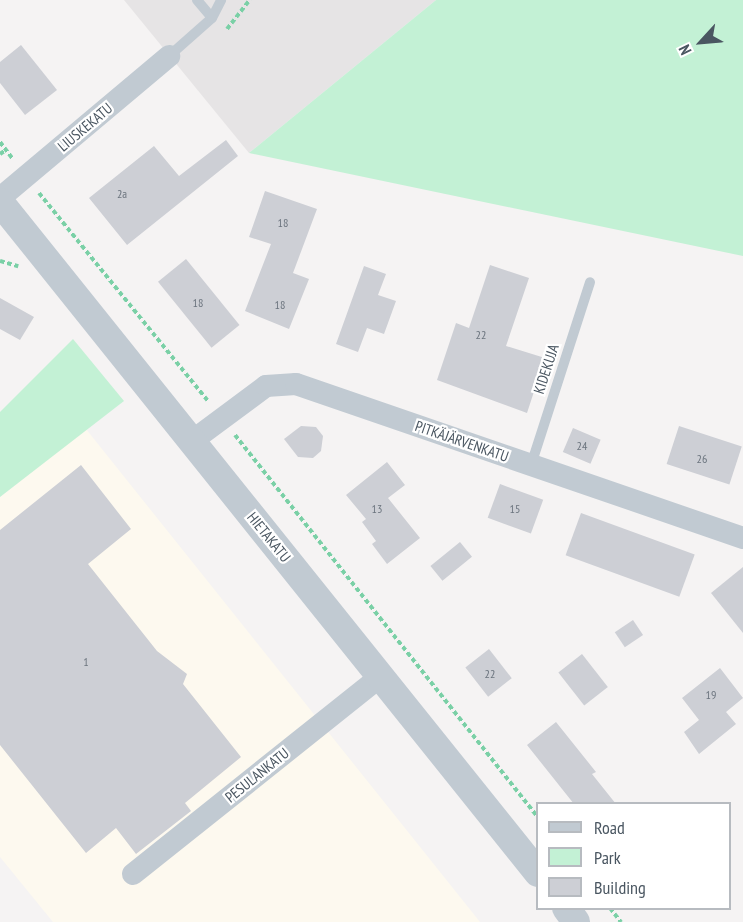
<!DOCTYPE html>
<html>
<head>
<meta charset="utf-8">
<style>
	body { margin:0 }
	#map { position:relative; width:743px; height:922px; overflow:hidden; background:#f5f3f3; font-family:"PT Sans Narrow",sans-serif }
	div>[style] { position:absolute }
	[style*='--x'] { left:calc(var(--x)*1px); top:calc(var(--y)*1px); width:calc(var(--w)*1px); rotate:calc(var(--a)*1deg) }
	.commercial>* { inset:0; background:#fdf9ef }
	.education>* { inset:0; background:#e6e4e5 }
	.green>* { inset:0; background:#c3f1d5 }
	.building>* { inset:0; background:#cdcfd5; transform-origin:0 0 }
	.path>* { height:4px; margin-top:-2px; transform-origin:0; background:repeating-linear-gradient(90deg,#7ad0a6 0 4.5px,transparent 0 7.5px) }
	.service>* { height:10px; margin:-5px; padding:0 5px; transform-origin:5px; border-radius:5px; background:#c1cad2 }
	.minor>* { height:22px; margin:-11px; padding:0 11px; transform-origin:11px; border-radius:11px; background:#c1cad2 }
	.tertiary>* { height:28px; margin:-14px; padding:0 14px; transform-origin:14px; border-radius:14px; background:#c1cad2 }
	span { translate:-50% -50%; white-space:nowrap; text-align:center; line-height:1.15; -webkit-text-stroke:4.5px #fff; paint-order:stroke }
	.number-label { font-size:12px; color:#6b747e }
	.number-label span { -webkit-text-stroke-width:0 }
	.street-label { font-size:15px; color:#4a5661 }
	.legend { position:absolute; left:536px; top:802px; width:195px; height:108px; box-sizing:border-box; background:#fff; border:2px solid #b7bbc0; margin:0; padding:8px 10px; list-style:none; font-size:18px; color:#4a5661 }
	.legend li { display:flex; align-items:center; gap:12px; height:30px }
	.legend b { width:30px; border:2px solid #b7bbc0 }
	.north { position:absolute; left:671px; top:12px; width:60px; height:60px; -webkit-text-stroke:4px #fff; paint-order:stroke; rotate:244deg; font-size:16px; font-weight:700; line-height:24px; text-align:center; color:#4a5661 }
	.north::after { content:''; display:block; margin:auto; width:21px; height:27px; background:#4a5661; clip-path:polygon(50% 0,100% 100%,50% 72%,0 100%) }
</style>
</head>
<body>
<div id="map">
	<div class="commercial">
		<div style="clip-path:polygon(86px 429px,480px 922px,53px 922px,0 857px,0 497px)"></div>
	</div>
	<div class="education">
		<div style="clip-path:polygon(124px 0,436px 0,249px 153px)"></div>
	</div>
	<div class="green">
		<div style="clip-path:polygon(436px 0,743px 0,743px 256px,249px 153px)"></div>
		<div style="clip-path:polygon(73px 339px,124px 401px,0 497px,0 412px)"></div>
	</div>
	<div class="building">
		<div style="clip-path:polygon(21px 45px,57px 90px,25px 115px,0 83px,0 62px)"></div>
		<div style="clip-path:polygon(226px 140px,238px 156px,127px 245px,89px 198px,154px 146px,179px 176px)"></div>
		<div style="clip-path:polygon(265px 191px,317px 209px,293px 273px,309px 279px,289px 329px,245px 311px,271px 244px,249px 237px)"></div>
		<div style="left:186px;top:259px;width:85px;height:36px;rotate:51deg"></div>
		<div style="clip-path:polygon(490px 265px,529px 278px,506px 346px,545px 358px,527px 413px,437px 380px,456px 323px,469px 328px)"></div>
		<div style="clip-path:polygon(364px 266px,386px 274px,378px 295px,396px 301px,384px 334px,367px 328px,358px 352px,336px 344px)"></div>
		<div style="clip-path:polygon(0 298px,34px 317px,20px 340px,0 329px)"></div>
		<div style="clip-path:polygon(301px 426px,316px 427px,323px 436px,321px 451px,313px 458px,298px 457px,284px 439px)"></div>
		<div style="left:679px;top:426px;width:66px;height:40px;rotate:18deg"></div>
		<div style="left:573px;top:428px;width:30px;height:26px;rotate:23deg"></div>
		<div style="clip-path:polygon(387px 462px,405px 485px,388px 498px,420px 538px,387px 564px,372px 544px,376px 541px,362px 522px,366px 519px,346px 495px)"></div>
		<div style="clip-path:polygon(81px 465px,131px 529px,88px 564px,157px 651px,187px 674px,183px 684px,241px 757px,185px 803px,191px 811px,136px 854px,116px 828px,86px 853px,0 745px,0 530px)"></div>
		<div style="left:500px;top:484px;width:46px;height:36px;rotate:20deg"></div>
		<div style="left:581px;top:513px;width:121px;height:45px;rotate:20deg"></div>
		<div style="left:460px;top:542px;width:19px;height:38px;rotate:51deg"></div>
		<div style="clip-path:polygon(743px 567px,743px 633px,711px 593px)"></div>
		<div style="left:633px;top:620px;width:18px;height:22px;rotate:56deg"></div>
		<div style="left:489px;top:649px;width:37px;height:30px;rotate:52deg"></div>
		<div style="left:582px;top:654px;width:42px;height:30px;rotate:52deg"></div>
		<div style="clip-path:polygon(720px 668px,743px 698px,726px 712px,736px 724px,699px 754px,684px 732px,699px 720px,682px 698px)"></div>
		<div style="clip-path:polygon(556px 722px,596px 772px,592px 774px,616px 804px,574px 804px,527px 745px)"></div>
	</div>
	<div class="path">
		<div style="--x:227;--y:29;--w:37;--a:-52"></div>
		<div style="--x:0;--y:142;--w:20;--a:53"></div>
		<div style="--x:0;--y:154;--w:7;--a:-34"></div>
		<div style="--x:39;--y:193;--w:268;--a:50.9"></div>
		<div style="--x:0;--y:261;--w:19;--a:16"></div>
		<div style="--x:235;--y:435;--w:488;--a:51.6"></div>
		<div style="--x:610;--y:908;--w:18;--a:52"></div>
	</div>
	<div class="service">
		<div style="--x:197;--y:0;--w:23;--a:50"></div>
		<div style="--x:169;--y:56;--w:57;--a:-41.5"></div>
		<div style="--x:212;--y:18;--w:20;--a:-63"></div>
		<div style="--x:531;--y:465;--w:192;--a:-72.1"></div>
	</div>
	<div class="minor">
		<div style="--x:0;--y:198;--w:221;--a:-40"></div>
		<div style="--x:192;--y:441;--w:92;--a:-36.6"></div>
		<div style="--x:266;--y:386;--w:30;--a:-4"></div>
		<div style="--x:296;--y:384;--w:473;--a:19"></div>
		<div style="--x:133;--y:874;--w:317;--a:-38.6"></div>
	</div>
	<div class="tertiary">
		<div style="--x:0;--y:202;--w:860;--a:51.28"></div>
		<div style="--x:566;--y:908;--w:17;--a:54"></div>
	</div>
	<div class="number-label">
		<span style="left:122px;top:194px">2a</span>
		<span style="left:283px;top:223px">18</span>
		<span style="left:198px;top:303px">18</span>
		<span style="left:280px;top:305px">18</span>
		<span style="left:481px;top:335px">22</span>
		<span style="left:582px;top:446px">24</span>
		<span style="left:702px;top:459px">26</span>
		<span style="left:377px;top:509px">13</span>
		<span style="left:515px;top:509px">15</span>
		<span style="left:86px;top:662px">1</span>
		<span style="left:490px;top:674px">22</span>
		<span style="left:711px;top:695px">19</span>
	</div>
	<div class="street-label">
		<span style="left:85px;top:127px;rotate:-40deg">LIUSKEKATU</span>
		<span style="left:546px;top:369px;rotate:-72deg">KIDEKUJA</span>
		<span style="left:462px;top:441px;rotate:19deg">PITKÄJÄRVENKATU</span>
		<span style="left:269px;top:537px;rotate:51deg">HIETAKATU</span>
		<span style="left:257px;top:775px;rotate:-39deg">PESULANKATU</span>
	</div>
	<ul class="legend">
	<li><b style="height:8px;background:#c1cad2"></b>Road</li>
	<li><b style="height:16px;background:#c3f1d5"></b>Park</li>
	<li><b style="height:16px;background:#cdcfd5"></b>Building</li>
	</ul>
	<div class="north">N</div>
</div>
</body>
</html>
